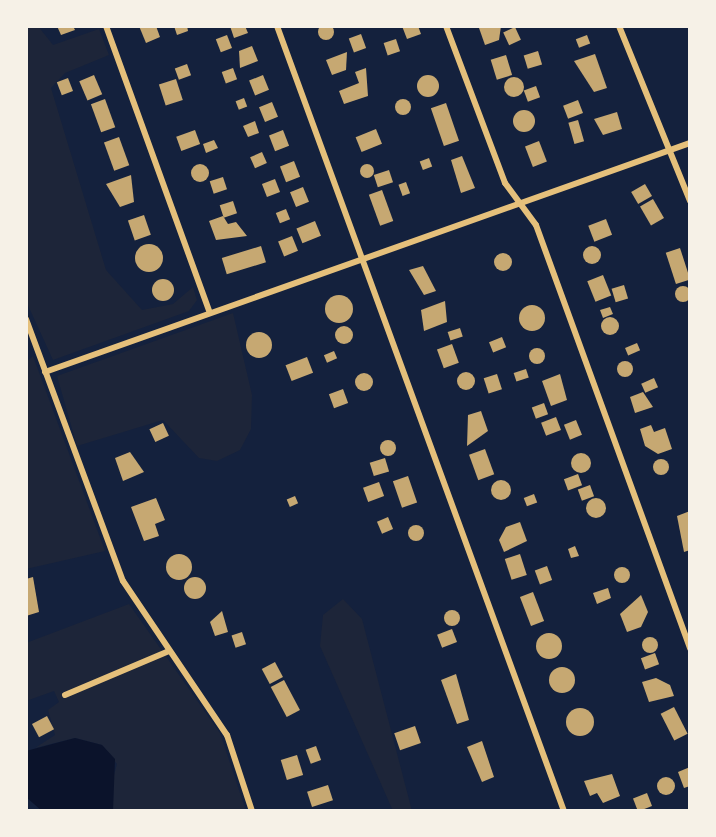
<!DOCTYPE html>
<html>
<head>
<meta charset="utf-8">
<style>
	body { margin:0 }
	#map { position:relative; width:716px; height:837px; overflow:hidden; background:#14213d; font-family:Jost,sans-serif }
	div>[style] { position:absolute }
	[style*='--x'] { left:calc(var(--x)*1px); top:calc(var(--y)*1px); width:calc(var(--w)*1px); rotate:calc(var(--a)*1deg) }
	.green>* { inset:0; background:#1d2539 }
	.water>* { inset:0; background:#0b132b }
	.building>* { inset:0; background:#c6a872; transform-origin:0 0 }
	.round { border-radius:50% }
	.minor>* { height:6px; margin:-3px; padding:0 3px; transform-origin:3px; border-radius:3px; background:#e5c07b }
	span { translate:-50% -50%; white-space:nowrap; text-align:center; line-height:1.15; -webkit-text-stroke:8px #f6f1e7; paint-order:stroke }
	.frame { position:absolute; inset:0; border:28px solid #f6f1e7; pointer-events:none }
</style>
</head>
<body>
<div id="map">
	<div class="green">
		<div style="clip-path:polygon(26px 26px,38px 26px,53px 45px,99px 29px,109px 55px,65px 73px,51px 88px,106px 270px,142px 310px,173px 304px,193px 287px,197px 300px,189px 311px,53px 360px,26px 301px)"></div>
		<div style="clip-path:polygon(233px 313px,252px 395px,251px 429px,240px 450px,217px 461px,199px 458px,163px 420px,77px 446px,57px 376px)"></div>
		<div style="clip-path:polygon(33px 356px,105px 551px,26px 569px,26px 362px)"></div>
		<div style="clip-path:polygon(343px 599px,362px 619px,412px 811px,393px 811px,320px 646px,323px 615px)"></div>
		<div style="clip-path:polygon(129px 604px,220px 733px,246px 811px,113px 811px,109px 792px,117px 764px,102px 745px,75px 738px,35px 748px,55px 735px,48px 710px,59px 702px,54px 691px,26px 701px,26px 643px)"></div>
	</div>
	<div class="water">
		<div style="clip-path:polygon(75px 738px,102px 745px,115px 759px,113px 811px,42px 811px,26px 797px,26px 751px)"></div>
	</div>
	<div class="building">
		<div class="round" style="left:318px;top:24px;width:16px;height:16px"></div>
		<div style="clip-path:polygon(57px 26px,73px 26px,75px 30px,61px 35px)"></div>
		<div style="clip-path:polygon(139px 26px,156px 26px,160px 37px,146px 43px)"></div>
		<div style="clip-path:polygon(174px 26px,187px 26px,188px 31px,177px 35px)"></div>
		<div style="clip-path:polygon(230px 26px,245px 26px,248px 33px,234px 38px)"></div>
		<div style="clip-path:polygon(402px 26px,418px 26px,421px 34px,407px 39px)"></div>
		<div style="clip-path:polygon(501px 26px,499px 40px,485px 45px,479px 28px)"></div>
		<div style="left:515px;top:27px;width:14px;height:13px;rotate:65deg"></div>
		<div style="left:361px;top:34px;width:15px;height:13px;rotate:70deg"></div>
		<div style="left:227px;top:35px;width:14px;height:12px;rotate:69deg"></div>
		<div style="left:587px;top:35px;width:9px;height:12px;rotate:69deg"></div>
		<div style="left:396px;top:39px;width:13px;height:13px;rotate:72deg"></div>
		<div style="clip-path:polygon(252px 46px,258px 61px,240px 68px,239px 51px)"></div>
		<div style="left:538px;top:51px;width:14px;height:15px;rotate:73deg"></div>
		<div style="clip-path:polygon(347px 52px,346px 70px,332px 75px,326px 60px)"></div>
		<div style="clip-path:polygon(595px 54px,607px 88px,594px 92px,574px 61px)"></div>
		<div style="left:506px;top:55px;width:21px;height:16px;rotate:73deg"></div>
		<div style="left:187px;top:64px;width:12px;height:13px;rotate:70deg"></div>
		<div style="left:233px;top:68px;width:12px;height:12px;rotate:70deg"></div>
		<div style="clip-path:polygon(366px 68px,368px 96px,344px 104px,339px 91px,359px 83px,355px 72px)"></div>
		<div class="round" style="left:417px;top:75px;width:22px;height:22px"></div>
		<div style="left:94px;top:75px;width:21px;height:16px;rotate:67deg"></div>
		<div style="left:263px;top:75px;width:16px;height:15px;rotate:68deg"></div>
		<div class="round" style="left:504px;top:77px;width:20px;height:20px"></div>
		<div style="left:68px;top:78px;width:14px;height:12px;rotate:69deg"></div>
		<div style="left:176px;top:79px;width:22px;height:18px;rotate:72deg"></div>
		<div style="left:536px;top:86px;width:12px;height:13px;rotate:70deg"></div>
		<div style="left:244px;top:98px;width:9px;height:9px;rotate:69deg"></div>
		<div class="round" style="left:395px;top:99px;width:16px;height:16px"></div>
		<div style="left:105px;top:99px;width:30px;height:15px;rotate:70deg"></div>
		<div style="left:578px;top:100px;width:14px;height:16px;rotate:69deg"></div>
		<div style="left:272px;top:102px;width:16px;height:14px;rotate:68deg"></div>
		<div style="left:446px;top:103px;width:40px;height:16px;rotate:71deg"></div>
		<div class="round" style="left:513px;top:110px;width:22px;height:22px"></div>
		<div style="clip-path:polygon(617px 112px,622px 129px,603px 135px,594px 119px)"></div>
		<div style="left:578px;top:120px;width:22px;height:10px;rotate:74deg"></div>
		<div style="clip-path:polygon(255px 121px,259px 133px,248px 137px,243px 126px)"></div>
		<div style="left:376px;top:129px;width:16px;height:22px;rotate:68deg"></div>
		<div style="left:195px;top:130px;width:15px;height:20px;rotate:70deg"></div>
		<div style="left:283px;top:130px;width:17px;height:15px;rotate:69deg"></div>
		<div style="left:119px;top:137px;width:30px;height:16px;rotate:70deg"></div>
		<div style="clip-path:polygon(214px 140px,218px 148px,206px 153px,203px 144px)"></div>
		<div style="left:539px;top:141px;width:22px;height:15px;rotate:69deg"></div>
		<div style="left:262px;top:152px;width:12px;height:13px;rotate:66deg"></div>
		<div style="clip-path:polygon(462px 156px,475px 188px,461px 193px,451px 160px)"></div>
		<div style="left:429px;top:158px;width:9px;height:10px;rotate:69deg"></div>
		<div style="left:294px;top:161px;width:17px;height:15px;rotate:69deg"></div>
		<div class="round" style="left:191px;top:164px;width:18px;height:18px"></div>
		<div class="round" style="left:360px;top:164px;width:14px;height:14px"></div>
		<div style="left:389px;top:170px;width:13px;height:16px;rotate:72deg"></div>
		<div style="clip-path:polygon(131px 175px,134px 202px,120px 207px,106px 184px)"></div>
		<div style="left:223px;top:177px;width:13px;height:14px;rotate:72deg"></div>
		<div style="left:275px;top:179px;width:14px;height:14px;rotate:69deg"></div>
		<div style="left:406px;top:182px;width:12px;height:8px;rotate:70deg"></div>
		<div style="left:645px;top:184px;width:14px;height:16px;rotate:60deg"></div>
		<div style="left:303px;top:187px;width:16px;height:14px;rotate:68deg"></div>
		<div style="left:382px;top:190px;width:33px;height:14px;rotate:70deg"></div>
		<div style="left:653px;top:199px;width:22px;height:15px;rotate:60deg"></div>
		<div style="left:233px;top:201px;width:13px;height:14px;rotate:72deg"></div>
		<div style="left:286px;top:209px;width:11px;height:11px;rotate:68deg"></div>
		<div style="left:144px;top:215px;width:21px;height:17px;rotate:71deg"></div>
		<div style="clip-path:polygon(223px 216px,228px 224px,236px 222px,247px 236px,216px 240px,209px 221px)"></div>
		<div style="left:606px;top:219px;width:17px;height:19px;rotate:69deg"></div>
		<div style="left:315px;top:221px;width:16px;height:20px;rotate:68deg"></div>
		<div style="left:292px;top:236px;width:16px;height:15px;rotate:68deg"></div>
		<div class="round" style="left:135px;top:244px;width:28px;height:28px"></div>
		<div class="round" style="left:583px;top:246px;width:18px;height:18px"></div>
		<div style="left:261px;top:246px;width:17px;height:41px;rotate:73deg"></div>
		<div style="left:680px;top:248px;width:33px;height:15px;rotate:72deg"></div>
		<div class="round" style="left:494px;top:253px;width:18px;height:18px"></div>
		<div style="clip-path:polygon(423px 266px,436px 291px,424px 295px,409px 270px)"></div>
		<div style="left:603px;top:275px;width:22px;height:17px;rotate:68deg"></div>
		<div class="round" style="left:152px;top:279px;width:22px;height:22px"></div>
		<div style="left:624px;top:285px;width:14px;height:13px;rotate:73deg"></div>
		<div class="round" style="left:675px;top:286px;width:16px;height:16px"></div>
		<div class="round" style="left:325px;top:295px;width:28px;height:28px"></div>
		<div style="clip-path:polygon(445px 301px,447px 322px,424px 331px,421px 310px)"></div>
		<div class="round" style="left:519px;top:305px;width:26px;height:26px"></div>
		<div style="clip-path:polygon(610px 307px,613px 314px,603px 318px,600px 310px)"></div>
		<div class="round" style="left:601px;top:317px;width:18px;height:18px"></div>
		<div class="round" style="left:335px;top:326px;width:18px;height:18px"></div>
		<div style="left:460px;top:328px;width:9px;height:13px;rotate:72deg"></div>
		<div class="round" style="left:246px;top:332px;width:26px;height:26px"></div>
		<div style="left:502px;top:337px;width:11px;height:14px;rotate:68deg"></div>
		<div style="left:637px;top:343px;width:8px;height:13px;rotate:67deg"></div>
		<div style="left:452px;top:344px;width:20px;height:16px;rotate:70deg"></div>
		<div class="round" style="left:529px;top:348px;width:16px;height:16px"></div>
		<div style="left:334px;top:351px;width:8px;height:11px;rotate:67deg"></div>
		<div style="left:307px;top:357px;width:17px;height:23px;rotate:69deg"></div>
		<div class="round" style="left:617px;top:361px;width:16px;height:16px"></div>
		<div style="left:526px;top:369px;width:9px;height:13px;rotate:72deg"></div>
		<div class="round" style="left:457px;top:372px;width:18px;height:18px"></div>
		<div class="round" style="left:355px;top:373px;width:18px;height:18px"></div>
		<div style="left:497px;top:374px;width:16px;height:14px;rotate:72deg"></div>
		<div style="clip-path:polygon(560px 374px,567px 400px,551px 406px,542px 381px)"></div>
		<div style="left:654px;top:378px;width:10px;height:14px;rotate:66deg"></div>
		<div style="left:343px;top:389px;width:15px;height:15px;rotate:70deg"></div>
		<div style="clip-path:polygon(643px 392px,653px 407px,635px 413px,630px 397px)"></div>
		<div style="left:544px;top:403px;width:12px;height:13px;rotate:70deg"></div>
		<div style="clip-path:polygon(481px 411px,488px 431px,467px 446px,468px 415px)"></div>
		<div style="left:556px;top:417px;width:14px;height:16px;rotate:69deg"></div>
		<div style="left:576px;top:420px;width:16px;height:13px;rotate:68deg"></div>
		<div style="left:163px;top:423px;width:14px;height:15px;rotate:65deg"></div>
		<div style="clip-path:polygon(651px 425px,654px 432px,665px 428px,672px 449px,658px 454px,645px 446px,640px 429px)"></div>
		<div class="round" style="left:380px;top:440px;width:16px;height:16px"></div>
		<div style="left:485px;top:449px;width:27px;height:17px;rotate:70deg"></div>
		<div style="clip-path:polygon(130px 452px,144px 472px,123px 481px,115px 458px)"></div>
		<div class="round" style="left:571px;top:453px;width:20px;height:20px"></div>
		<div style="left:385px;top:458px;width:14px;height:16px;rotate:73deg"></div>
		<div class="round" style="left:653px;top:459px;width:16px;height:16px"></div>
		<div style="left:578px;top:474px;width:12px;height:15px;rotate:70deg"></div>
		<div style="left:408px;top:476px;width:28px;height:16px;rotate:71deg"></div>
		<div class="round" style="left:491px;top:480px;width:20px;height:20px"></div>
		<div style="left:379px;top:482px;width:15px;height:17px;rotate:70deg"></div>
		<div style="left:590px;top:485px;width:12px;height:13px;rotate:70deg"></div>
		<div style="left:534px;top:494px;width:9px;height:11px;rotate:69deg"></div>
		<div style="left:295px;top:496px;width:8px;height:9px;rotate:67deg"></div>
		<div class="round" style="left:586px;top:498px;width:20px;height:20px"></div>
		<div style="clip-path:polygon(156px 498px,165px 520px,155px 524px,159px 536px,144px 541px,131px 507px)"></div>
		<div style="clip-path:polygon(690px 511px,690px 550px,684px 552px,677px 516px)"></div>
		<div style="left:388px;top:517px;width:13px;height:12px;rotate:67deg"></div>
		<div style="clip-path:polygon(520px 522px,527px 541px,504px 552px,499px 540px,506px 527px)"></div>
		<div class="round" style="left:408px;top:525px;width:16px;height:16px"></div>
		<div style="clip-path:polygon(575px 546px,579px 556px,571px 558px,568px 549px)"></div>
		<div class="round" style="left:166px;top:554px;width:26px;height:26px"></div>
		<div style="left:520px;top:554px;width:22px;height:16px;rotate:72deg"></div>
		<div style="left:547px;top:566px;width:15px;height:13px;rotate:70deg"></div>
		<div class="round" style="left:614px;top:567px;width:16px;height:16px"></div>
		<div class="round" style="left:184px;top:577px;width:22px;height:22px"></div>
		<div style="clip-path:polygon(33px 577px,39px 612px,26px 616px,26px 579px)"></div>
		<div style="clip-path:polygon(608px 588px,611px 598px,597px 604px,593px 593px)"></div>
		<div style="left:533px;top:592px;width:31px;height:14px;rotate:69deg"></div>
		<div style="clip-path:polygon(641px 595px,648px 612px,641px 627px,627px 632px,620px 614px)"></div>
		<div class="round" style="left:444px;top:610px;width:16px;height:16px"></div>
		<div style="clip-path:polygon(222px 611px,228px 632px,215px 636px,210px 622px)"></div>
		<div style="left:452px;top:629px;width:14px;height:16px;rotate:69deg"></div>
		<div style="left:242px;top:632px;width:13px;height:11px;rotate:72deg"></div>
		<div class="round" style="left:536px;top:633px;width:26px;height:26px"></div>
		<div class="round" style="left:642px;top:637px;width:16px;height:16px"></div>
		<div style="left:655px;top:653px;width:12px;height:15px;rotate:70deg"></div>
		<div style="left:275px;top:662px;width:17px;height:15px;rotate:62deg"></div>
		<div class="round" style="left:549px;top:667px;width:26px;height:26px"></div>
		<div style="clip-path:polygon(456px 674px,469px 720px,457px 724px,441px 680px)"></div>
		<div style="clip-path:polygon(656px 678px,670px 685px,674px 696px,649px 702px,642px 682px)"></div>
		<div style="left:284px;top:680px;width:34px;height:15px;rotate:62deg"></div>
		<div style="left:674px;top:707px;width:30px;height:15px;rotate:63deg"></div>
		<div class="round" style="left:566px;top:708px;width:28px;height:28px"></div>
		<div style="left:47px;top:716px;width:15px;height:17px;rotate:62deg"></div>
		<div style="left:415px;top:726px;width:18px;height:22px;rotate:71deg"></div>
		<div style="clip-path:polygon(482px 741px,494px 777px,482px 782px,467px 747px)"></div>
		<div style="left:316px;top:746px;width:15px;height:11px;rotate:70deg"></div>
		<div style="left:297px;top:755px;width:21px;height:17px;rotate:73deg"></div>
		<div style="clip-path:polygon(690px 767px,690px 786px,684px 788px,678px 772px)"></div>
		<div style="clip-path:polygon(612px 774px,620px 796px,603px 803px,597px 793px,590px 796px,584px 781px)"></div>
		<div class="round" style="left:657px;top:777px;width:18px;height:18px"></div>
		<div style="left:328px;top:785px;width:16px;height:22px;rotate:72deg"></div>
		<div style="left:647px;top:793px;width:14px;height:15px;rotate:69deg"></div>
	</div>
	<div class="minor">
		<div style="--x:106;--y:26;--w:305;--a:70.1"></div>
		<div style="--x:277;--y:26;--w:836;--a:69.92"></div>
		<div style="--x:446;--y:26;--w:168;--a:69.4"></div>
		<div style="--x:505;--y:183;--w:52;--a:53.6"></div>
		<div style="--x:536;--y:225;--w:451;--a:70"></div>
		<div style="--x:619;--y:26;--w:189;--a:67.9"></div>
		<div style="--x:26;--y:319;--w:279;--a:69.7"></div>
		<div style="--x:123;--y:581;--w:186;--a:56"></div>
		<div style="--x:227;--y:735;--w:80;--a:71.8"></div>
		<div style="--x:45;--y:372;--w:684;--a:-19.55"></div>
		<div style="--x:65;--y:695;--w:111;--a:-22.9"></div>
	</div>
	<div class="frame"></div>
</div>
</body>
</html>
